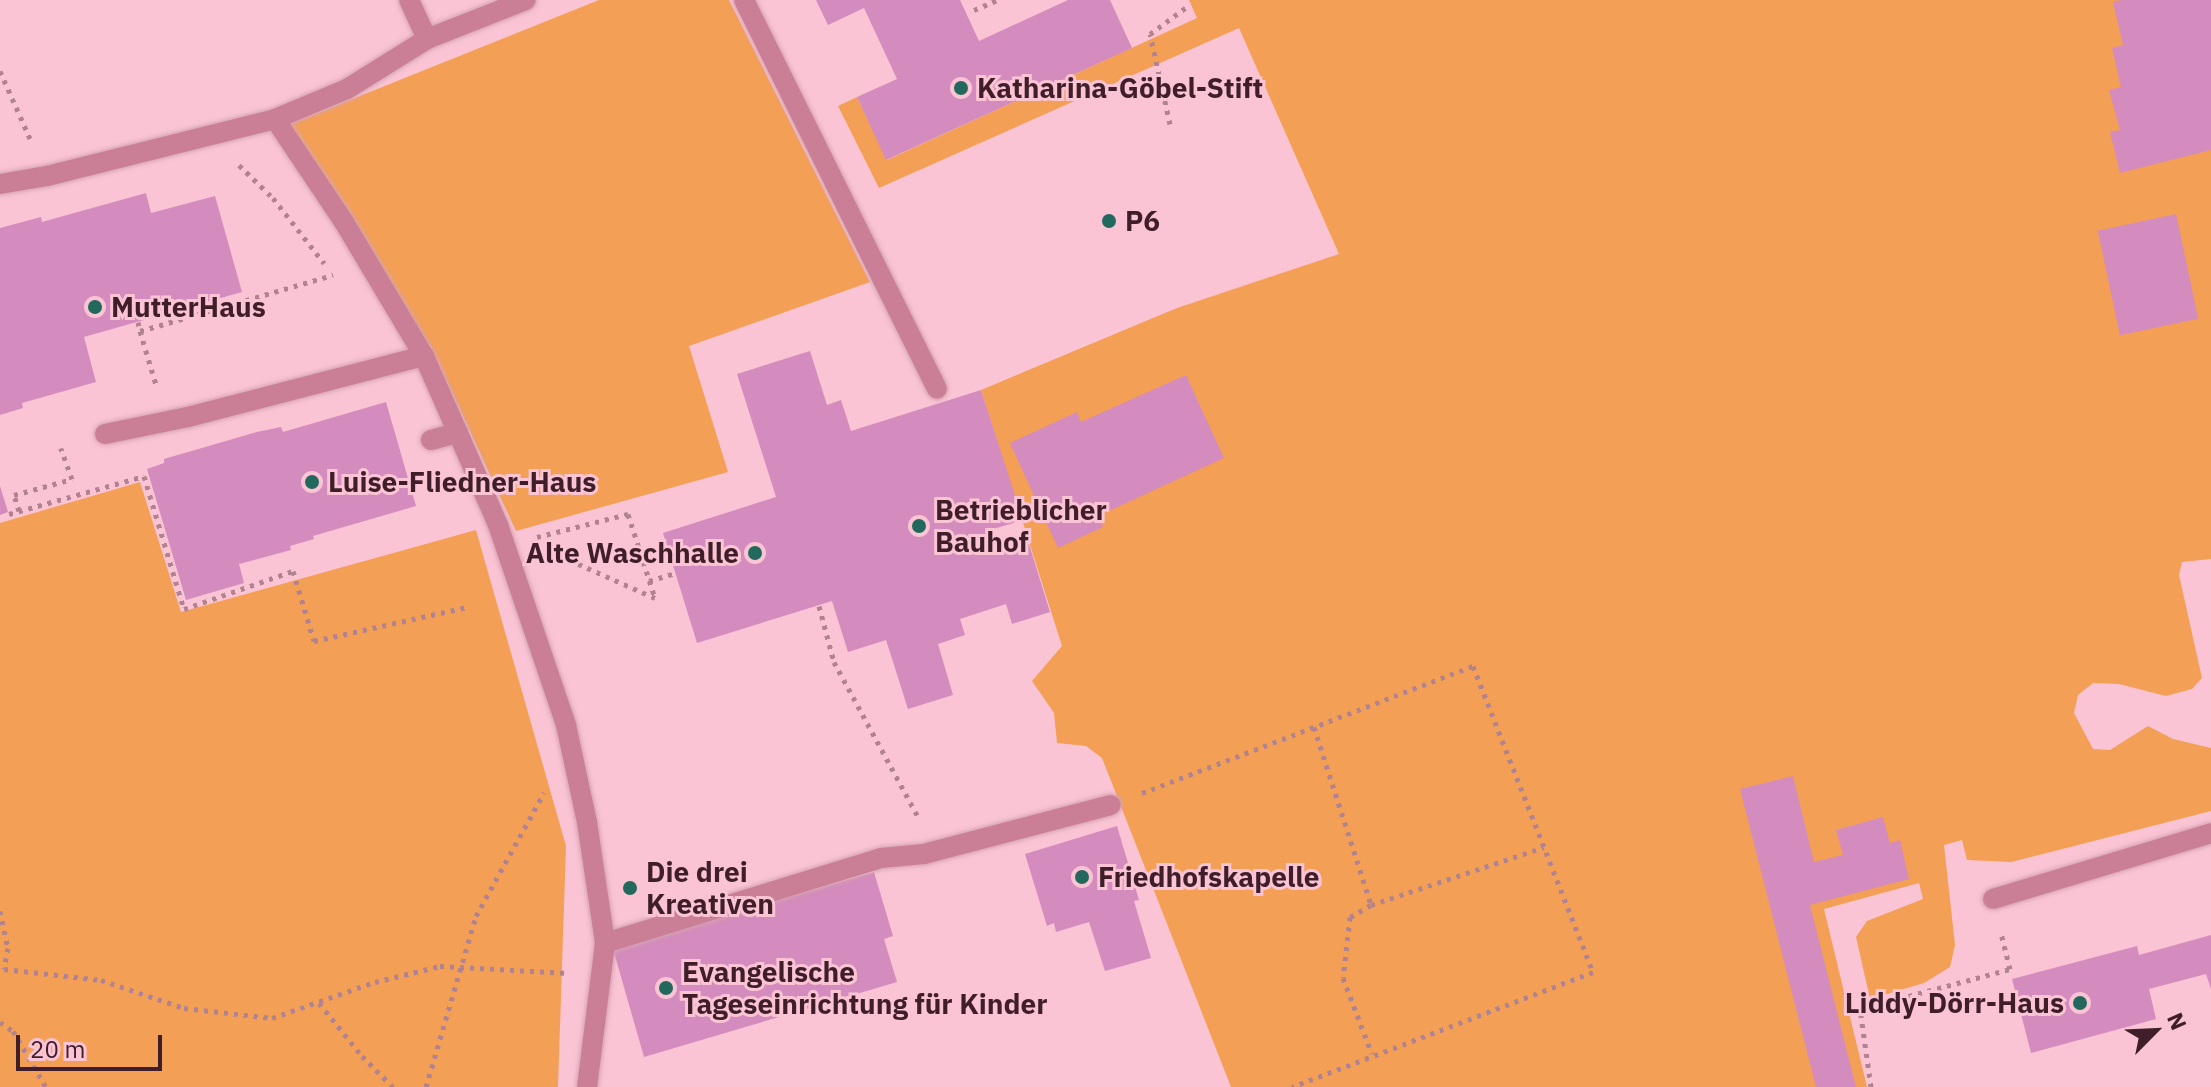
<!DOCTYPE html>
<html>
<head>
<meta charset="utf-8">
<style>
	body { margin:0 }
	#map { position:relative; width:2211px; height:1087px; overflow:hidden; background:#fac4d4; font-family:"IBM Plex Sans",sans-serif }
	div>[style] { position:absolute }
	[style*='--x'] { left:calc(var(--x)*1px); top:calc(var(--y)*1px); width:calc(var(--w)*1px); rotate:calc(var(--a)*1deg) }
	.green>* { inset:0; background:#f49f56 }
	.building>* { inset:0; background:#d48bbd; transform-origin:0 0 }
	.path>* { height:5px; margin-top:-2.5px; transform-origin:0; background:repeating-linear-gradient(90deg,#b18391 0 4px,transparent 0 10px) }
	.roads { filter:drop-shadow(0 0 2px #d5a3b2) drop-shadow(0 0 2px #d5a3b2) }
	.minor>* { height:20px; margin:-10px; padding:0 10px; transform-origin:10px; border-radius:10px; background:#ca7f97 }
	.dots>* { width:22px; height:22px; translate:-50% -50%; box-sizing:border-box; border:4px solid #fac4d4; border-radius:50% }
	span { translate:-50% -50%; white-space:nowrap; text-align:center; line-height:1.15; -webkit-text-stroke:6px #fac4d4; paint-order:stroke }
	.poi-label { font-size:28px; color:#3f1e29; font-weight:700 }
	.left { translate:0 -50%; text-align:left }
	.right { translate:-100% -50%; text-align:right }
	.north { position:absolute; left:2115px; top:991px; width:80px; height:80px; -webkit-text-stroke:6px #fac4d4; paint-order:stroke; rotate:66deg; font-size:22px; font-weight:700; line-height:32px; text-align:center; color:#3f1e29 }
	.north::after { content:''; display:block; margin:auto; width:28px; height:36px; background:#3f1e29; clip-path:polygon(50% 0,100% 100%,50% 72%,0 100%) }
	.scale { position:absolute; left:16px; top:1035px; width:146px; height:36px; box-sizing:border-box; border:4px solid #3f1e29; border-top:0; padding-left:10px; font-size:24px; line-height:28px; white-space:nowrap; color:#3f1e29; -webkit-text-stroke:6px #fac4d4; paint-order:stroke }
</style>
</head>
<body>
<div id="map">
	<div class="green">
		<div style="clip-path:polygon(599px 0,729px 0,870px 282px,689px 346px,728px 472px,516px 531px,432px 349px,290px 124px)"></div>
		<div style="clip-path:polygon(1189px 0,2211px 0,2211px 559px,2182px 562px,2179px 575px,2202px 678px,2192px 689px,2166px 696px,2119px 684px,2093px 683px,2078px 695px,2074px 713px,2093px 749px,2110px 750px,2148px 726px,2173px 739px,2211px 748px,2211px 811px,2011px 862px,1967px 860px,1962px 840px,1944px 845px,1955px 945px,1950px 967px,1924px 983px,1870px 999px,1856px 937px,1867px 921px,1923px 899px,1919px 883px,1824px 909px,1867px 1087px,1231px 1087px,1102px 758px,1086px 746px,1057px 743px,1054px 713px,1032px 681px,1062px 646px,981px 390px,1177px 308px,1339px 254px,1239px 28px,879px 188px,838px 106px,857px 97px,887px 160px,1197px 18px)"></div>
		<div style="clip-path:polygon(140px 482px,181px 612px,476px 530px,566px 846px,558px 1087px,0 1087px,0 523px)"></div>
	</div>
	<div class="building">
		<div style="clip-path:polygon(816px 0,960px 0,979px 41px,1068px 0,1110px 0,1132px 48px,886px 160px,857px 97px,897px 79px,864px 8px,828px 25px)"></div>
		<div style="clip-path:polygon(2121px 0,2211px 0,2211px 150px,2120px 173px,2110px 132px,2120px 130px,2109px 90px,2121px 87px,2112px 48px,2123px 45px,2113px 2px)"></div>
		<div style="clip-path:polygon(146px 193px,151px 213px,215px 196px,242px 292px,84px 337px,96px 382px,22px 403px,23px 408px,0 415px,0 228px,41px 217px,42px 222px)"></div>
		<div style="left:2176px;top:214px;width:107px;height:80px;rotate:78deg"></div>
		<div style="clip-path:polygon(810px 351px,827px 405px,841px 400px,851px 431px,981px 390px,1023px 520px,987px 531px,995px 555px,1029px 544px,1050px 612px,1012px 624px,1006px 604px,960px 619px,965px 635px,938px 644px,953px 695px,908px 709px,886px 640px,848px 652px,832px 601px,697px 643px,663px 533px,776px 497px,737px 374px)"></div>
		<div style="clip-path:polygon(1186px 375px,1224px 458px,1098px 516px,1103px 527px,1058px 548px,1010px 443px,1077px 412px,1081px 422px)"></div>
		<div style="clip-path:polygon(386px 402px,416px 506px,313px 536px,314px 539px,290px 546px,291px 550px,239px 564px,244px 583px,186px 600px,147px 469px,164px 463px,164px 459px,257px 432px,281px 427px,283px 432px)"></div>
		<div style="clip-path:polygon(0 486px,8px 512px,0 515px)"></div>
		<div style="clip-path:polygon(1793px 776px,1814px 862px,1843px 855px,1836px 830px,1883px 817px,1890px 843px,1900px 840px,1909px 879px,1810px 905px,1856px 1087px,1816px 1087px,1740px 789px)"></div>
		<div style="clip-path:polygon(1117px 826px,1139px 900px,1134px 901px,1151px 958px,1105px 971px,1089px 922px,1056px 932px,1054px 923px,1047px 926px,1025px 854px)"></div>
		<div style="clip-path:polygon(874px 872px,893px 936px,884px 939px,897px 982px,644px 1057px,613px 949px)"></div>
		<div style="clip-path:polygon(2211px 935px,2211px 989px,2206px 974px,2149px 989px,2156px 1019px,2031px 1053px,2012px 979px,2137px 946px,2139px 955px)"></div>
	</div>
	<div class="path">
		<div style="--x:974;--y:10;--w:25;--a:-23"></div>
		<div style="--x:0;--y:71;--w:79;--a:66"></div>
		<div style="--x:1170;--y:124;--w:92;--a:-102.5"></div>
		<div style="--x:1150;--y:34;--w:47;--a:-36.4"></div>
		<div style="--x:239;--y:165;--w:47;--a:44.1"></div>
		<div style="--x:273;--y:198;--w:83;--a:51.9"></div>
		<div style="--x:138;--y:322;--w:9;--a:77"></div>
		<div style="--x:140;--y:331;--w:201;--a:-16.2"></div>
		<div style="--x:140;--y:331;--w:59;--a:73.4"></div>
		<div style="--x:19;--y:511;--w:17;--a:-107"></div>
		<div style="--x:14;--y:495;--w:60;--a:-15.4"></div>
		<div style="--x:72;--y:479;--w:33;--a:-110"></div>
		<div style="--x:9;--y:514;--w:140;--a:-15.7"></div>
		<div style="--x:144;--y:476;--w:139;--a:73.3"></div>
		<div style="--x:184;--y:609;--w:115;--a:-19.2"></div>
		<div style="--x:293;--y:571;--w:73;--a:73.3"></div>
		<div style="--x:314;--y:641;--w:157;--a:-12.5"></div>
		<div style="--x:537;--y:537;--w:94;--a:-14.2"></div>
		<div style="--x:628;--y:514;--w:88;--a:72.2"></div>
		<div style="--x:655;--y:598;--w:120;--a:-156"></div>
		<div style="--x:649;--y:581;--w:27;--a:-17"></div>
		<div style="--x:819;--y:606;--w:58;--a:75"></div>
		<div style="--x:834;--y:662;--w:176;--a:61.5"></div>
		<div style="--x:1314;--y:727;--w:187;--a:72.2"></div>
		<div style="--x:1371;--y:905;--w:182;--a:-18.5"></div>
		<div style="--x:1142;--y:793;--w:355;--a:-21"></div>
		<div style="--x:1473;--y:666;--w:329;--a:68.6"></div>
		<div style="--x:1593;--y:972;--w:322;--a:159.1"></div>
		<div style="--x:1371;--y:905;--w:24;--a:150"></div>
		<div style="--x:1350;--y:917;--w:61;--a:96.5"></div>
		<div style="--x:1343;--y:978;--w:81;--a:69.1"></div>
		<div style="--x:0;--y:911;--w:38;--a:78"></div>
		<div style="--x:8;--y:948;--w:21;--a:101"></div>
		<div style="--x:4;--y:969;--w:98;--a:6.5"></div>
		<div style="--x:101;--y:980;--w:88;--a:18.6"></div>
		<div style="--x:184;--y:1008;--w:89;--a:6.5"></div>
		<div style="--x:272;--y:1018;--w:109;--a:-19.3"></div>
		<div style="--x:375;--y:982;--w:67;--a:-13.8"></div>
		<div style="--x:440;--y:966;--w:128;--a:3.1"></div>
		<div style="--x:319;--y:1003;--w:68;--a:50.9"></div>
		<div style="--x:362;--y:1056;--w:44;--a:45"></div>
		<div style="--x:0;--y:1022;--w:16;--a:35"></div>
		<div style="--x:13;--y:1031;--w:65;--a:59.5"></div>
		<div style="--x:426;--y:1087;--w:178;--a:-73.7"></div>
		<div style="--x:476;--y:916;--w:141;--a:-61.1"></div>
		<div style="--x:1871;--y:1087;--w:79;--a:-98"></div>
		<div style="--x:1860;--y:1009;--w:155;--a:-14.9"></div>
		<div style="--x:2010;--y:969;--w:36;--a:-104"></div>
	</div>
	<div class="roads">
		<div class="minor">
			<div style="--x:409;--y:0;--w:43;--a:65.2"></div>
			<div style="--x:744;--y:0;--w:434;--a:63.6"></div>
			<div style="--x:275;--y:119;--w:78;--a:-22.6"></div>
			<div style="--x:347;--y:89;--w:94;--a:-32"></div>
			<div style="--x:427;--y:39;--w:106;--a:-21.5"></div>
			<div style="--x:0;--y:184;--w:48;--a:-9.7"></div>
			<div style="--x:47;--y:176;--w:235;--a:-14"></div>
			<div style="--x:275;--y:119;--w:124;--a:56.2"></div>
			<div style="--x:344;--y:222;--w:156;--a:59.2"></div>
			<div style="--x:424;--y:356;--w:84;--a:66.2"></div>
			<div style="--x:458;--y:433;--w:100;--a:66.5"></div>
			<div style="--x:498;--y:525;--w:211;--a:71.2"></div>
			<div style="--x:566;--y:725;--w:99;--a:77.8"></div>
			<div style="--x:587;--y:822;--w:122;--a:81.5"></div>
			<div style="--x:605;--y:943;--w:145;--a:97.1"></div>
			<div style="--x:105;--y:434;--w:85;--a:-11.6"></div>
			<div style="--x:188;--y:417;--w:244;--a:-14.5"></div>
			<div style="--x:431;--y:440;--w:28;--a:-15"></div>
			<div style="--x:1993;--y:899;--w:228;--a:-16.8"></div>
			<div style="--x:605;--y:943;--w:289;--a:-17.1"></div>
			<div style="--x:881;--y:858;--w:43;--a:-5.3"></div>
			<div style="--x:924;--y:854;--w:193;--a:-14.7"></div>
		</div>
	</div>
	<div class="dots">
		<div style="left:961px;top:88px;background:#22685c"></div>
		<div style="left:1109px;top:221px;background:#22685c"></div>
		<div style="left:95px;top:307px;background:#22685c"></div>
		<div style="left:312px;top:482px;background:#22685c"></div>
		<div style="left:919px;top:526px;background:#22685c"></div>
		<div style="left:755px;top:553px;background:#22685c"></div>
		<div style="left:1082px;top:877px;background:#22685c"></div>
		<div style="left:630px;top:888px;background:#22685c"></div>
		<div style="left:666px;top:988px;background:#22685c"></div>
		<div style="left:2080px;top:1003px;background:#22685c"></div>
	</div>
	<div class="poi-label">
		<span class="left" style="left:977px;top:88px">Katharina-Göbel-Stift</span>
		<span class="left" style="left:1125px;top:221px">P6</span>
		<span class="left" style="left:111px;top:307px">MutterHaus</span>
		<span class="left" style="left:328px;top:482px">Luise-Fliedner-Haus</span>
		<span class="left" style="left:935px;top:526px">Betrieblicher<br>Bauhof</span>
		<span class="right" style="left:739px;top:553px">Alte Waschhalle</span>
		<span class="left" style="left:646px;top:888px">Die drei<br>Kreativen</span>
		<span class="left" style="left:1098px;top:877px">Friedhofskapelle</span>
		<span class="left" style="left:682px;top:988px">Evangelische<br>Tageseinrichtung für Kinder</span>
		<span class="right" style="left:2064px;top:1003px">Liddy-Dörr-Haus</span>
	</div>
	<div class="north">N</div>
	<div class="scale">20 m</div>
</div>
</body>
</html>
